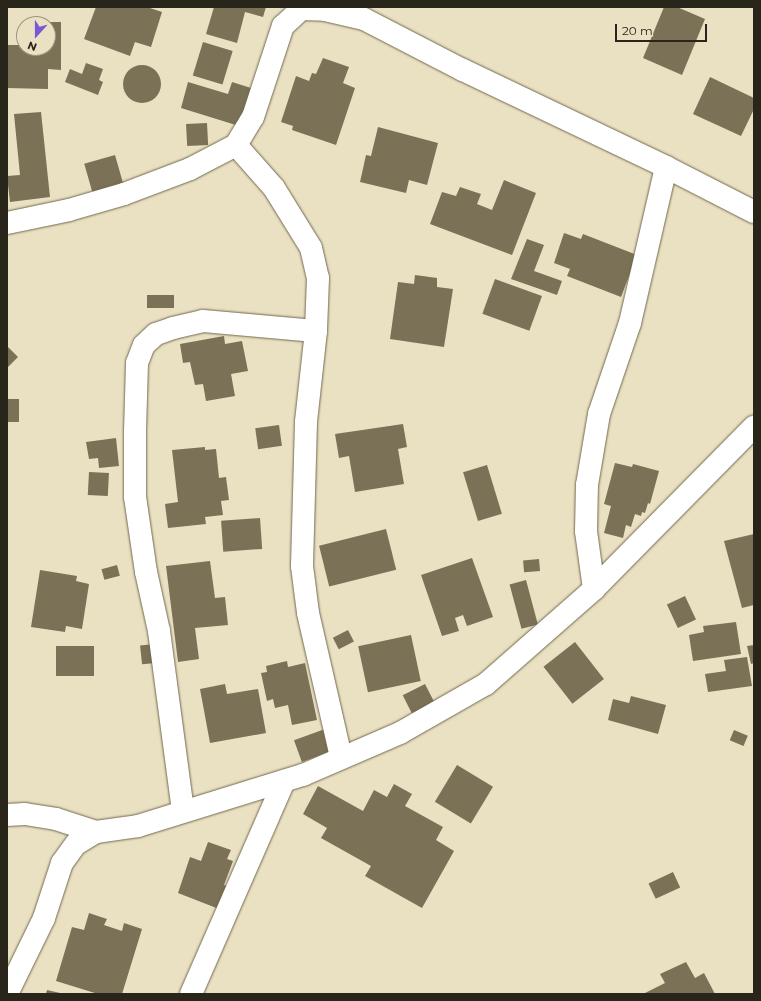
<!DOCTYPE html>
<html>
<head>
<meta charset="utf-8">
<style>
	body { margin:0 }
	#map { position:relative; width:761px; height:1001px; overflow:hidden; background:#eae0c2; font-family:Montserrat,sans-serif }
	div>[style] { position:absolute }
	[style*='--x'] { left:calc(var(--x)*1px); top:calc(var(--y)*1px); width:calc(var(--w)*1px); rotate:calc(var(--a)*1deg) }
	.building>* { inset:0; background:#7a7157; transform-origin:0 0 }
	.round { border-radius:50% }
	.roads { filter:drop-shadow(0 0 1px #71684e) drop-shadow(0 0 1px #71684e) }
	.minor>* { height:22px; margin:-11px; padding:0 11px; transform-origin:11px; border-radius:11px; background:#fff }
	span { translate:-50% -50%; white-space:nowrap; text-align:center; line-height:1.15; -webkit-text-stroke:3.5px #eae0c2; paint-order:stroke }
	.frame { position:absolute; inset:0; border:8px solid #29251a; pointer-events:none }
	.north { position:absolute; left:16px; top:16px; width:40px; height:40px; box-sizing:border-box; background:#eae0c2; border:1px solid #9d957f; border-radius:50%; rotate:201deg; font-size:11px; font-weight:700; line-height:16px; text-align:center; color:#29251a }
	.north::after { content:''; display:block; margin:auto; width:14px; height:18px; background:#7959d3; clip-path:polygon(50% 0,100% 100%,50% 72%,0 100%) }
	.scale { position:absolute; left:615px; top:24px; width:92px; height:18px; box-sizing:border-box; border:2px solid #29251a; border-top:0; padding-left:5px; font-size:12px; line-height:14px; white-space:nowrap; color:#29251a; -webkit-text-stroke:3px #eae0c2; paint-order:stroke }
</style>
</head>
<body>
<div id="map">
	<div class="building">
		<div style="clip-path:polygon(96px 7px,147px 7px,162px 12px,151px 47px,135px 42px,130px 56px,84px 39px)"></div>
		<div style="clip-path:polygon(214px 7px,266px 7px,263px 17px,245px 12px,237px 43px,206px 34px)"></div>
		<div style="clip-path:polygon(664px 7px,677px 7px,705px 19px,682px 75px,643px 58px)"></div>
		<div style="clip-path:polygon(25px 22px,61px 22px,61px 70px,48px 69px,48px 89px,7px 88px,7px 45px,24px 45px,24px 48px,48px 48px,48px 24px,25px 24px)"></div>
		<div style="left:203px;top:42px;width:31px;height:35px;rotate:17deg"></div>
		<div style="clip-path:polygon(323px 58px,349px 67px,343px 83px,355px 88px,336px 145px,292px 130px,293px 126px,281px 122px,296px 76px,309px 81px,312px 73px,316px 74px)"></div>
		<div style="clip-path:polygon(86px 63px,103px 69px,99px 80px,103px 82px,98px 95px,65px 82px,70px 69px,82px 74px)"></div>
		<div class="round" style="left:123px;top:65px;width:38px;height:38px"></div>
		<div style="clip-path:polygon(710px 77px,754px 98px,754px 109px,741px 136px,693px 114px)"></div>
		<div style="clip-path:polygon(188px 82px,228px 94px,232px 82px,251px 88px,239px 126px,181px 108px)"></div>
		<div style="clip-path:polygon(41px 112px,50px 197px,10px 202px,7px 176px,20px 175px,14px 114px)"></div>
		<div style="left:207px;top:123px;width:22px;height:21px;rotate:87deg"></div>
		<div style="clip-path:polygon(378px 127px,438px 143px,427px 185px,409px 180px,406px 193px,360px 182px,366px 155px,371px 156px)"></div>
		<div style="left:115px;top:155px;width:29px;height:32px;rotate:74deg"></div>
		<div style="clip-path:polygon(504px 180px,536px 193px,512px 255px,430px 224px,442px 192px,456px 196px,460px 187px,481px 194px,477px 204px,492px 210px)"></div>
		<div style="clip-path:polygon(564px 233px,581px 239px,583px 234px,637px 255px,621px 297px,567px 276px,570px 269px,554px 263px)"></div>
		<div style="clip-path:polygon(527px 239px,544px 245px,534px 271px,562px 281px,557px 295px,511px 279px)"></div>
		<div style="clip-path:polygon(415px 275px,437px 278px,437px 287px,453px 289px,444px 347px,390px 339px,398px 282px,414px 284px)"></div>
		<div style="left:495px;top:279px;width:50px;height:37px;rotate:20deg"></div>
		<div style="left:174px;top:295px;width:13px;height:27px;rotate:90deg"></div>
		<div style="clip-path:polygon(224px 336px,225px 344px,242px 341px,248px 371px,231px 374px,235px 396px,206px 401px,203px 384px,195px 385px,190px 362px,183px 363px,180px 344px)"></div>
		<div style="clip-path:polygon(7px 346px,18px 357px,7px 368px)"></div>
		<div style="left:7px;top:399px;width:12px;height:23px"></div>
		<div style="clip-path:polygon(403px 424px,407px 447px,398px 449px,404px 484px,355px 492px,349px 456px,339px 458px,335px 434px)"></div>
		<div style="left:279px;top:425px;width:21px;height:24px;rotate:82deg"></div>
		<div style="clip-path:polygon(116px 438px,119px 466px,99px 468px,98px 458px,89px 459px,86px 442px)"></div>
		<div style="clip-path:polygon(205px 447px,205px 450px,216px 449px,219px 478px,226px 477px,229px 500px,221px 501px,223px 515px,205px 517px,206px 524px,168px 528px,165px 504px,178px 502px,172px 450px)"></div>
		<div style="clip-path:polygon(615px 463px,632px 467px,633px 464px,659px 471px,650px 504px,648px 503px,645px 513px,642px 512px,641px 516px,635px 514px,631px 527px,626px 525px,623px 538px,604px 533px,611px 506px,604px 504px)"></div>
		<div style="left:487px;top:465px;width:51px;height:25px;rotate:73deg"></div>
		<div style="left:89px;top:472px;width:20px;height:23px;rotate:3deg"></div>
		<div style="left:260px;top:518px;width:31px;height:39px;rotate:86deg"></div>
		<div style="left:386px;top:529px;width:42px;height:69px;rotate:76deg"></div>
		<div style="clip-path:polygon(754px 534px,754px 605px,742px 608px,724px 541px)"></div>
		<div style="clip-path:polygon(472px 558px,493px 617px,467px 626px,463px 615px,455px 618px,459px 631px,442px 636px,421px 575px)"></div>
		<div style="left:539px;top:559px;width:12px;height:16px;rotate:85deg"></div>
		<div style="clip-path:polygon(210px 561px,215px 598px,225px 597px,228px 625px,195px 628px,199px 659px,178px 662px,166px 566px)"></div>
		<div style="left:117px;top:565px;width:11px;height:16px;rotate:75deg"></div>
		<div style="clip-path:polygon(40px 570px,77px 576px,76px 581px,89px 584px,82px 629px,66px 626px,65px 632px,31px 627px)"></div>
		<div style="left:526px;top:580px;width:46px;height:17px;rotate:75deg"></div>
		<div style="left:685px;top:596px;width:26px;height:20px;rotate:65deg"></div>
		<div style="clip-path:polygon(736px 622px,741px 654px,693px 661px,689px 635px,704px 632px,703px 626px)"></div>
		<div style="left:348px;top:630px;width:13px;height:17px;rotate:63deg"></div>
		<div style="left:411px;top:635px;width:47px;height:54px;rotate:78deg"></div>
		<div style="left:575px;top:642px;width:47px;height:40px;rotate:52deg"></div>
		<div style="left:154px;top:644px;width:19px;height:14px;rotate:84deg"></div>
		<div style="clip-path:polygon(754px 645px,754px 663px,751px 664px,747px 646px)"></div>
		<div style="left:56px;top:646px;width:38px;height:30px"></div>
		<div style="clip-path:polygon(747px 657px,752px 686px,708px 692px,705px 674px,726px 671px,724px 660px)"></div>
		<div style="clip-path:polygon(287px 661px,288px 667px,305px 663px,317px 720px,292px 725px,288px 705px,275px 708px,273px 699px,267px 701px,261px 673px,267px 672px,266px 666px)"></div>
		<div style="clip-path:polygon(225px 684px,227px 694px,258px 689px,266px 733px,210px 743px,200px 689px)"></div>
		<div style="left:425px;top:684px;width:20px;height:25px;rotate:63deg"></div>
		<div style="clip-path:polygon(631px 696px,666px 705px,658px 734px,608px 720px,613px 699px,629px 703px)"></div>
		<div style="left:325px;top:729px;width:23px;height:33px;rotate:70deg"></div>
		<div style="left:734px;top:730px;width:15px;height:11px;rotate:23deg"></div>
		<div style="left:457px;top:765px;width:42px;height:43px;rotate:31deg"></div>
		<div style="clip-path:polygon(394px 784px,412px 794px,405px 806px,443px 827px,436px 840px,454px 851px,422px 908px,365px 876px,371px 866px,321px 838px,327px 828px,303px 814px,318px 786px,363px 811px,374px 790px,387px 797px)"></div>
		<div style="clip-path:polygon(208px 842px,231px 850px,227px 859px,233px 861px,224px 885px,227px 886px,219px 909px,178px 893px,190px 857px,201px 861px)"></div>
		<div style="left:673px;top:872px;width:17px;height:27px;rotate:65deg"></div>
		<div style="clip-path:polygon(89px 913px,107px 919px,104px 925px,122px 931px,124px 923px,142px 929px,122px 994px,98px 994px,56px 981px,72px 927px,84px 930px)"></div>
		<div style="clip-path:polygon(686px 962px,695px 978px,704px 973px,715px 994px,643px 994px,665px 983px,660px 974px)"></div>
		<div style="clip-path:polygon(47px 990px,60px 993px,60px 994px,46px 994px)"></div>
	</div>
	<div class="roads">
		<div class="minor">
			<div style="--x:236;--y:145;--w:57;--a:48.5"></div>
			<div style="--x:274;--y:188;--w:70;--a:58.3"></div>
			<div style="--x:311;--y:248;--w:31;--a:77"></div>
			<div style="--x:318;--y:278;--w:53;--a:92.2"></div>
			<div style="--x:316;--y:331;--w:92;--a:96.3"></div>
			<div style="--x:306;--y:422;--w:144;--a:91.6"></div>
			<div style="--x:302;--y:566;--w:47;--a:82.7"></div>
			<div style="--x:308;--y:613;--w:148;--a:77.1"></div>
			<div style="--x:7;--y:223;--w:63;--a:-11.8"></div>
			<div style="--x:69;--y:210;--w:57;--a:-16.2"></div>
			<div style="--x:124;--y:194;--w:71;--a:-20.7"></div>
			<div style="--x:190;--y:169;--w:52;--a:-27.6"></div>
			<div style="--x:236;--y:145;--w:33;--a:-59"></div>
			<div style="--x:253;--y:117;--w:96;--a:-71.8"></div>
			<div style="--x:283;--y:26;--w:25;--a:-43"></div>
			<div style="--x:301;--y:9;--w:24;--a:2"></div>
			<div style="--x:325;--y:10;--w:40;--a:13"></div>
			<div style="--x:364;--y:19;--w:111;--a:27.3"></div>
			<div style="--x:463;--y:70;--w:225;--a:25.5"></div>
			<div style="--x:666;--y:167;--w:99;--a:27.1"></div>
			<div style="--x:594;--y:589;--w:59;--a:-97.9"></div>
			<div style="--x:586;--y:531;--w:46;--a:-88.8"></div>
			<div style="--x:587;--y:485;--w:72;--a:-80.4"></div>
			<div style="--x:599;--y:414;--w:96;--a:-71.2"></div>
			<div style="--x:630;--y:323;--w:160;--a:-77"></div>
			<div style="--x:183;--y:811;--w:182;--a:-97.6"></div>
			<div style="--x:159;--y:631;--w:60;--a:-102.4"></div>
			<div style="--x:146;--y:572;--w:76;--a:-98.3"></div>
			<div style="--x:135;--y:497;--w:66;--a:-90"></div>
			<div style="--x:135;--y:431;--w:68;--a:-88.3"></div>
			<div style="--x:137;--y:363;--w:19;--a:-69"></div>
			<div style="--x:144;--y:345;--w:16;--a:-43"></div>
			<div style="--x:156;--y:334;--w:18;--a:-19"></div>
			<div style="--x:173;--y:328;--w:31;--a:-13"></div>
			<div style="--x:203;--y:321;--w:113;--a:5.1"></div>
			<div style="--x:7;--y:815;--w:18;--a:-3"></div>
			<div style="--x:25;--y:814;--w:31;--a:9"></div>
			<div style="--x:56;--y:819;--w:42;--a:18"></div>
			<div style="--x:7;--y:994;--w:85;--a:-64"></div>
			<div style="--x:44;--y:918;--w:58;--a:-71.9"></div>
			<div style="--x:62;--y:863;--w:24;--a:-54"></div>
			<div style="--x:76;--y:844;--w:23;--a:-31"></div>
			<div style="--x:96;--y:832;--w:42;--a:-8.1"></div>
			<div style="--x:138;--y:826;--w:173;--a:-17.2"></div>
			<div style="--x:303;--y:775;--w:106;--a:-23.4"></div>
			<div style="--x:400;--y:733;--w:99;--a:-29.7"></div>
			<div style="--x:486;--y:684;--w:144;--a:-41.3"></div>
			<div style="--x:594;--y:589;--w:228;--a:-45.4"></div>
			<div style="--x:191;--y:994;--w:232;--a:-66.4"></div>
		</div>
	</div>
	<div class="frame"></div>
	<div class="north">N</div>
	<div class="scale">20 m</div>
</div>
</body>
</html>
